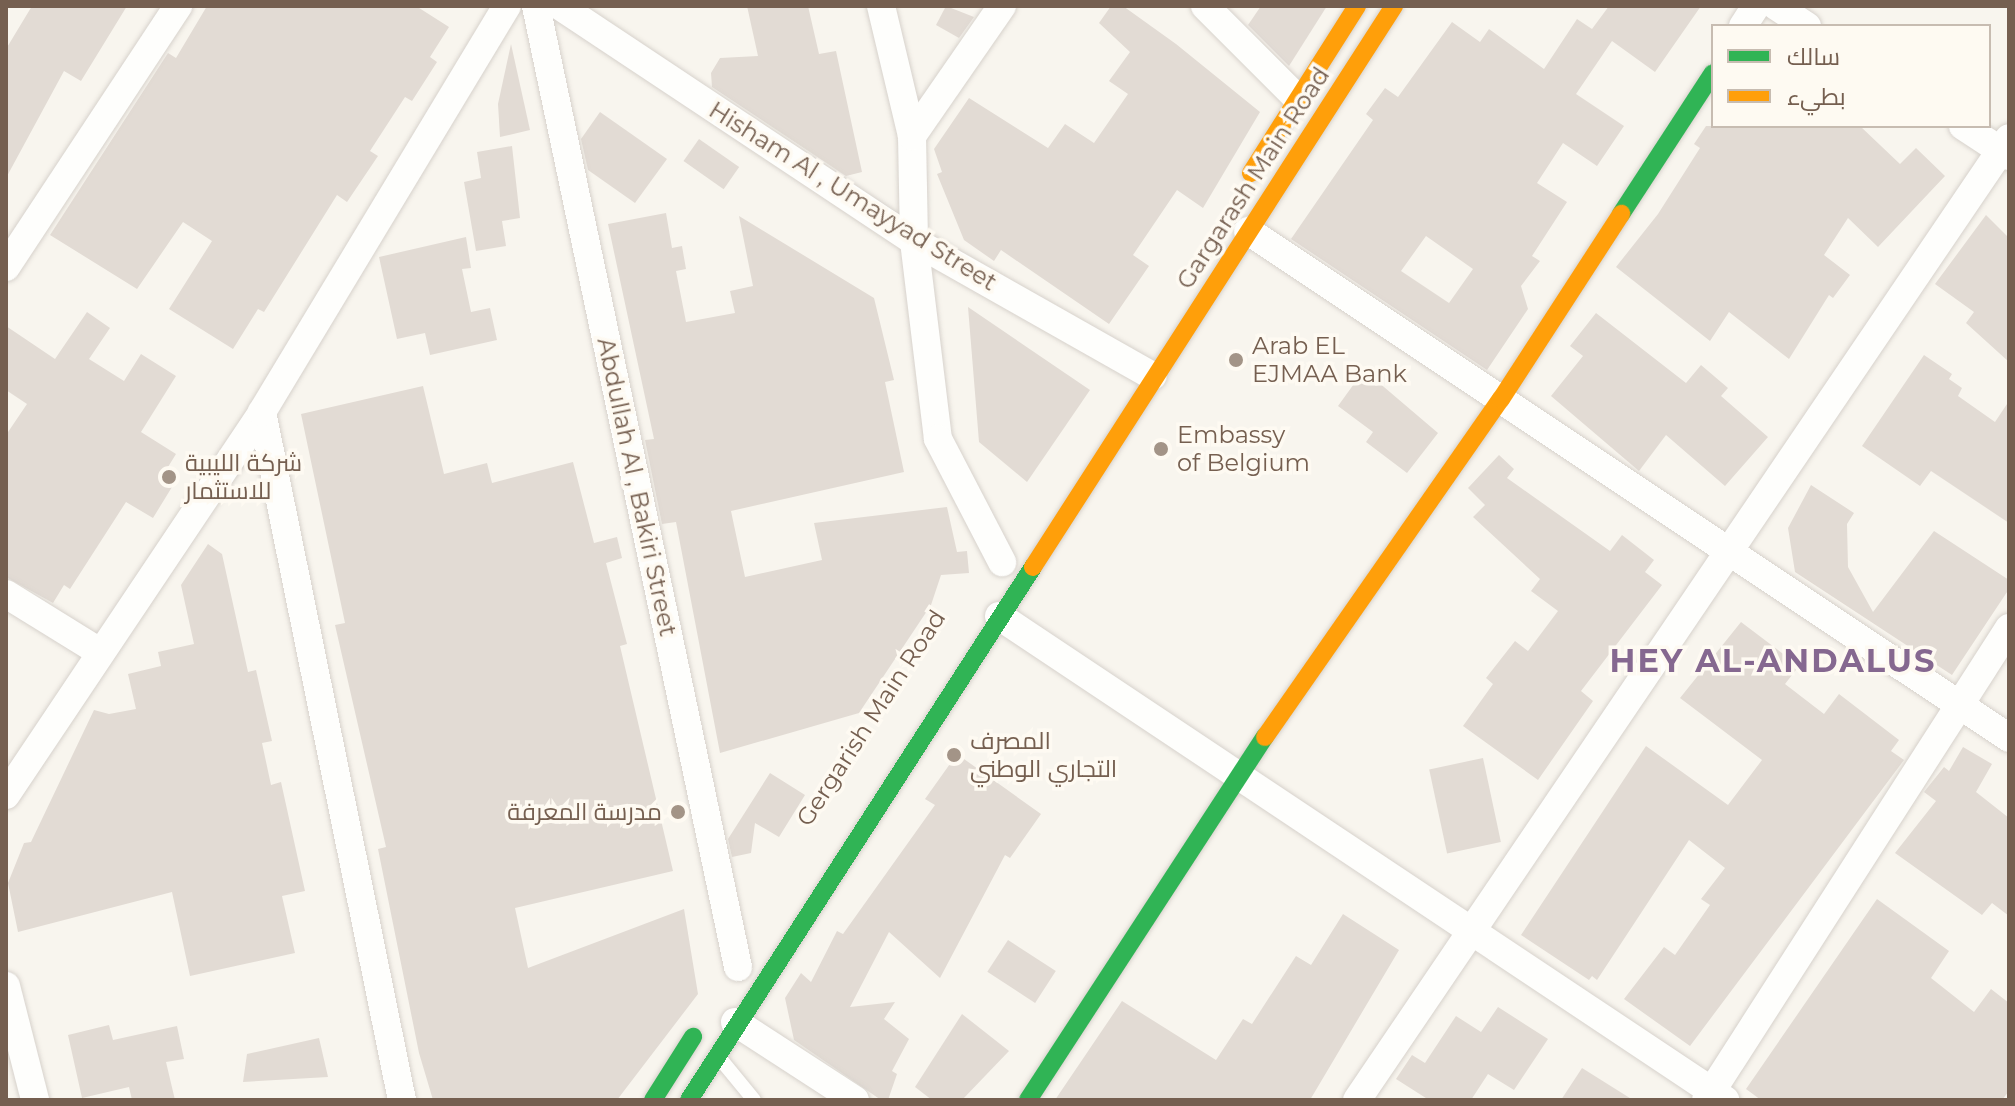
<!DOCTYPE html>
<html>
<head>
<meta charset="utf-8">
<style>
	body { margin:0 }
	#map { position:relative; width:2015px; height:1106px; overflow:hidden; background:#f8f5ee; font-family:Montserrat,Cairo,sans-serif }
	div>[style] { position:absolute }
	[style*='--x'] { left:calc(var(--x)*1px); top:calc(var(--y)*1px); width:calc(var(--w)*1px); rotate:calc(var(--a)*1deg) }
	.building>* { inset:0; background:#e2dbd4; transform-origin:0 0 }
	.roads { filter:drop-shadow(0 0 2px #d7d2cc) drop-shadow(0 0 2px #d7d2cc) }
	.lane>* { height:14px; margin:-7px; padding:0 7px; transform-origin:7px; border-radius:7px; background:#fefefc }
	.street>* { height:28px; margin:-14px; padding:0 14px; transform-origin:14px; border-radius:14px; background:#fefefc }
	.fast>* { height:18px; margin:-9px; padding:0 9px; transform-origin:9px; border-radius:9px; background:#30b455 }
	.slow>* { height:18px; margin:-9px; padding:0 9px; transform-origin:9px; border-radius:9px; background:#ff9f0a }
	.dots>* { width:22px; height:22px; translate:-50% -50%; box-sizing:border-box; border:4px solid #fefaf2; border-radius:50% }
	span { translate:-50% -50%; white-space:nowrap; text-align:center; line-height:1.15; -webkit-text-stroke:7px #fefaf2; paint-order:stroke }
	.street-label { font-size:24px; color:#755f50 }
	.poi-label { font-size:24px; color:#755f50 }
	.left { translate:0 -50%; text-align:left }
	.right { translate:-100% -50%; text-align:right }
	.district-label { font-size:32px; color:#856890; font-weight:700; letter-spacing:2px }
	.frame { position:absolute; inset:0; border:8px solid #755f50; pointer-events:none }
	.legend { position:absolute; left:1711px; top:24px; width:280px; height:104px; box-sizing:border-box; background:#fefaf2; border:2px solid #c7bcb1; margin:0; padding:10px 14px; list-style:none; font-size:24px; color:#755f50 }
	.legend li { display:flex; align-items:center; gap:16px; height:40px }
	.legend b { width:40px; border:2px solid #c7bcb1 }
</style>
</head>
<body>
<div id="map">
	<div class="building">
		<div style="clip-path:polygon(32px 6px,127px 6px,81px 81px,64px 71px,6px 178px,6px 49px)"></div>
		<div style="clip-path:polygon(207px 6px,416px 6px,449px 27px,430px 57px,437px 62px,412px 101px,405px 97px,370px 151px,378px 156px,347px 202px,337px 195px,264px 312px,258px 309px,233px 349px,169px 309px,212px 241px,183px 222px,137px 289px,50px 235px,168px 53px,176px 58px)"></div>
		<div style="clip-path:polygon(747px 6px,808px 6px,819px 54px,836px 51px,862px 172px,846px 176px,712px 87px,711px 73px,720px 58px,758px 56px)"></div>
		<div style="clip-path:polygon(946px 6px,974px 17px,959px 38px,936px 25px)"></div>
		<div style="clip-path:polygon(1111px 6px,1123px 6px,1176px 44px,1260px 112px,1203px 208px,1177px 190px,1133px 255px,1149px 266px,1109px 324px,1001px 250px,994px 261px,964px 240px,937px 174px,942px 172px,934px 149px,969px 98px,1048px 148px,1065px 124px,1094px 143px,1128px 94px,1109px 81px,1130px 52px,1099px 23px)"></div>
		<div style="clip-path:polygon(1261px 6px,1327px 6px,1289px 66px,1248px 25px)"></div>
		<div style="clip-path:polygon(evenodd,1609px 6px,1701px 6px,1655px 72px,1612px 41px,1576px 94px,1624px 126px,1597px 166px,1563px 143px,1537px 183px,1567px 202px,1532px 256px,1540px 261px,1521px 286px,1528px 309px,1487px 370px,1291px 239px,1373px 120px,1366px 114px,1385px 88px,1398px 97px,1452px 22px,1480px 42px,1489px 29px,1544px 69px,1577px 19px,1592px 29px,1609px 6px,1426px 236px,1473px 269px,1449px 303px,1401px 271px,1426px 236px)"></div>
		<div style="clip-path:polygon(511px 44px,530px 130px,500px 137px,498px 104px)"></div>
		<div style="clip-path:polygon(600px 112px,667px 159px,635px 203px,588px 170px,581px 139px)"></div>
		<div style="clip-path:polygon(1706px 126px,1860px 126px,1900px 164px,1916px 148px,1945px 176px,1878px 247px,1848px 218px,1824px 255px,1850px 275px,1833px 298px,1829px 295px,1789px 359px,1729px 312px,1710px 341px,1616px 267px,1658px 214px,1700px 148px,1694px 144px)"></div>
		<div style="left:699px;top:139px;width:49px;height:27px;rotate:35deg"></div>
		<div style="clip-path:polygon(512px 146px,520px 218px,502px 221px,506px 246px,476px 251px,464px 182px,481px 178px,477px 152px)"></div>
		<div style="clip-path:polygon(666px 213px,672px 248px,682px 246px,686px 269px,676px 271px,686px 322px,735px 313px,730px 291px,753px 286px,739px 216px,874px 298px,894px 380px,885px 382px,904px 472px,731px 511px,745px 577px,822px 560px,814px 523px,947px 507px,957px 552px,967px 551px,969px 573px,941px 575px,931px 605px,859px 713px,720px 753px,676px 522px,662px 524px,645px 440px,654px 439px,608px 224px)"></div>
		<div style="clip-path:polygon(1986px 215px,2009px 238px,2009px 362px,1966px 323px,1974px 312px,1935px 284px)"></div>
		<div style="clip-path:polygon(466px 237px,471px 268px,462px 269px,471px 312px,490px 308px,497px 340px,430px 355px,425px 333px,397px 339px,379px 257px)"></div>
		<div style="clip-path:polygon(968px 307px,1090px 390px,1027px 482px,979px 442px)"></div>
		<div style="clip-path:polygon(87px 312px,110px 328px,89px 359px,124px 381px,141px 354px,176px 376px,141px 432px,176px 454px,160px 480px,172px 487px,153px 518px,126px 502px,70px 589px,64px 585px,53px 603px,6px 577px,6px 435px,27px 404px,6px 390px,6px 326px,55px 359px)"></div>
		<div style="clip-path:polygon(1596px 313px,1686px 383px,1701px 365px,1728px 388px,1721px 396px,1768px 437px,1725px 486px,1666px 435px,1639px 471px,1551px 396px,1583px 356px,1570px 346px)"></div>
		<div style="clip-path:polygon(1924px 355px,1952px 374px,1949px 379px,1962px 388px,1958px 396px,1995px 422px,2009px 401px,2009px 523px,1931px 471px,1920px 486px,1862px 446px)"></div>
		<div style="clip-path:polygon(1364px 370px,1438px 433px,1407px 473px,1366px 442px,1373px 432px,1338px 406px)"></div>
		<div style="clip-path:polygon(423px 386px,444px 474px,487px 463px,492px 483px,573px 462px,594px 543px,617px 537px,622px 558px,606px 563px,627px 644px,620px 646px,673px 871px,515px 908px,528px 968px,684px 909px,698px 994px,617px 1100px,433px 1100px,419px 1053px,378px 849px,386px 847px,335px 625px,345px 623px,301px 414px)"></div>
		<div style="clip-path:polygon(1499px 455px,1514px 469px,1507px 478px,1610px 551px,1622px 535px,1654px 560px,1645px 572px,1662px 585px,1581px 691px,1593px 701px,1538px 780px,1463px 726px,1493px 684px,1486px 678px,1515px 641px,1528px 651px,1558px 611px,1531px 591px,1540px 579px,1473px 517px,1485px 505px,1468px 488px)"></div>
		<div style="clip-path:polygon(1811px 485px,1854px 513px,1847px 524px,1848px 567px,1873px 612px,1934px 531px,2009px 580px,2009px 589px,1952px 675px,1795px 572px,1788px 528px)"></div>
		<div style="clip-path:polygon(208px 544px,222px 554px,248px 672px,256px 670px,272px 741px,262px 743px,271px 785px,281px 782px,305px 891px,282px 896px,295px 953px,190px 976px,172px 892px,18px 932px,8px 883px,24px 843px,31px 842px,94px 710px,109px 714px,136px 709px,128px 674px,161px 666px,158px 652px,194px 644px,181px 585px)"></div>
		<div style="clip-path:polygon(1741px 622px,1799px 666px,1785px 684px,1824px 714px,1839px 694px,1899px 740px,1891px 751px,1904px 760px,1690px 1046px,1624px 999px,1664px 947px,1675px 955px,1710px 905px,1701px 899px,1725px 868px,1689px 840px,1597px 980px,1592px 976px,1589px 980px,1521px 935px,1646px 746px,1728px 805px,1762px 760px,1680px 698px)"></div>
		<div style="clip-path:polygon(1963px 747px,1992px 764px,1976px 792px,2009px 818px,2009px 916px,1992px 903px,1982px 915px,1895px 853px,1936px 801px,1924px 792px,1944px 767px,1949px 771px)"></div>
		<div style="clip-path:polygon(957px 754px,1041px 814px,1010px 858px,1005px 855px,940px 978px,889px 932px,850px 1007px,895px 1002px,884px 1019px,909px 1039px,892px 1071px,897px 1074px,888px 1100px,881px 1100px,794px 1040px,785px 998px,801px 973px,811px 982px,837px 931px,843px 934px,935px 805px,925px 799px)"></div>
		<div style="left:1483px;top:758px;width:86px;height:55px;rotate:78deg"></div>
		<div style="clip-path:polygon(770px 773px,805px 795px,779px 837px,755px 823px,751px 853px,732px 857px,728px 839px)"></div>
		<div style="clip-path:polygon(1877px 899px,1949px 951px,1931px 978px,1974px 1012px,1991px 989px,2009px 1003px,2009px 1091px,2002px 1100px,1761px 1100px,1746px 1089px)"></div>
		<div style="clip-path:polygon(1343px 914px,1399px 950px,1310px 1100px,1055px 1100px,1122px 1001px,1216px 1060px,1243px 1019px,1252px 1024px,1296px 956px,1311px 965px)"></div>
		<div style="left:1008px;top:940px;width:57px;height:38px;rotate:33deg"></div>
		<div style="clip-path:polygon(1498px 1007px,1548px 1039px,1514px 1090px,1488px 1074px,1471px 1100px,1429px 1100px,1396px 1079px,1412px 1055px,1425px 1063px,1456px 1016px,1481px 1032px)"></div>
		<div style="clip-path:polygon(962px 1014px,1009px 1051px,962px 1100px,932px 1100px,915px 1087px)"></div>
		<div style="clip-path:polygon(109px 1025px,113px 1040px,177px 1026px,184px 1059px,166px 1062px,175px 1100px,132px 1100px,129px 1087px,82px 1098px,68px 1035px)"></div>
		<div style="clip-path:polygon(319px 1038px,328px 1077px,243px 1082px,247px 1054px)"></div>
		<div style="clip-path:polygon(1582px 1068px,1633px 1100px,1561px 1100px)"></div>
	</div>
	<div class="roads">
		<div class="lane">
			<div style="--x:722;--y:1061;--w:50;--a:50.6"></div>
		</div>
		<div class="street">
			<div style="--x:536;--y:6;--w:982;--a:78.13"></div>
			<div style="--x:560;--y:6;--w:425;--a:33.6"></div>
			<div style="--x:914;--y:241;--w:274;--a:29.5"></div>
			<div style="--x:881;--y:6;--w:134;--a:76.6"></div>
			<div style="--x:912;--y:136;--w:105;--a:88.9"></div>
			<div style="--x:914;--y:241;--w:199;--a:83.1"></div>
			<div style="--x:938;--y:439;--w:139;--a:62.5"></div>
			<div style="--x:1205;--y:6;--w:129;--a:45"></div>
			<div style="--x:1776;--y:6;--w:37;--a:33"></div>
			<div style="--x:1743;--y:26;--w:24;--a:-57"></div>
			<div style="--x:1963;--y:126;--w:55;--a:33.1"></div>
			<div style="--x:912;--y:136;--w:158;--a:-55.3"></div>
			<div style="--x:1248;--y:231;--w:914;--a:33.67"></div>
			<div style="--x:6;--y:267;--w:313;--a:-56.6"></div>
			<div style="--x:262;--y:412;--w:702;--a:78.5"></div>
			<div style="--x:6;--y:594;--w:110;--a:31.7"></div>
			<div style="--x:999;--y:616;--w:873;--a:33.69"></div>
			<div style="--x:6;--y:795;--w:461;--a:-56.2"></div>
			<div style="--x:262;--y:412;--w:474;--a:-58.9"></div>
			<div style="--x:6;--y:986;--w:118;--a:75.7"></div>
			<div style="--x:735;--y:1022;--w:143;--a:33"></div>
			<div style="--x:1357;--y:1100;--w:1162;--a:-55.87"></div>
			<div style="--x:1706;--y:1100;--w:561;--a:-57.3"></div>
		</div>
		<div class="fast">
			<div style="--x:1621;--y:214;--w:168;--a:-56.9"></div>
			<div style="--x:653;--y:1100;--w:75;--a:-57.6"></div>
			<div style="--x:689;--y:1100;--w:634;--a:-57.16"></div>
			<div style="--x:1028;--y:1100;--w:434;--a:-56.9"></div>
		</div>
		<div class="slow">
			<div style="--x:1251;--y:173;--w:198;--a:-57.6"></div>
			<div style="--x:1033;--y:567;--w:667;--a:-57.24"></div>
			<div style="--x:1265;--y:737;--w:412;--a:-55.1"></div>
			<div style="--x:1501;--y:399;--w:221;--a:-57"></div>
		</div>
	</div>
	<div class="dots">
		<div style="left:1236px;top:360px;background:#a39487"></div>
		<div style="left:1161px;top:449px;background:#a39487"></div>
		<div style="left:169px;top:477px;background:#a39487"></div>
		<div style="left:954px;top:755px;background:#a39487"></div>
		<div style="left:678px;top:812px;background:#a39487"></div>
	</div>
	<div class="street-label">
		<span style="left:1253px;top:178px;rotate:-57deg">Gargarash Main Road</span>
		<span style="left:853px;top:196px;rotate:32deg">Hisham Al , Umayyad Street</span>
		<span style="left:637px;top:487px;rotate:78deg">Abdullah Al , Bakiri Street</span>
		<span style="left:871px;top:718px;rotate:-57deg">Gergarish Main Road</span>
	</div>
	<div class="poi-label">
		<span class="left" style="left:1252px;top:360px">Arab EL<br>EJMAA Bank</span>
		<span class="left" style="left:1177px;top:449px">Embassy<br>of Belgium</span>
		<span class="left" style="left:185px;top:477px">شركة الليبية<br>للاستثمار</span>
		<span class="left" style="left:970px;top:755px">المصرف<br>التجاري الوطني</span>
		<span class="right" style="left:662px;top:812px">مدرسة المعرفة</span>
	</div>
	<div class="district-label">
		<span style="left:1773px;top:661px">HEY AL-ANDALUS</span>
	</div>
	<div class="frame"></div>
	<ul class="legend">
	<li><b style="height:10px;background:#30b455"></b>سالك</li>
	<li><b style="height:10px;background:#ff9f0a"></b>بطيء</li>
	</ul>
</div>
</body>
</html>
